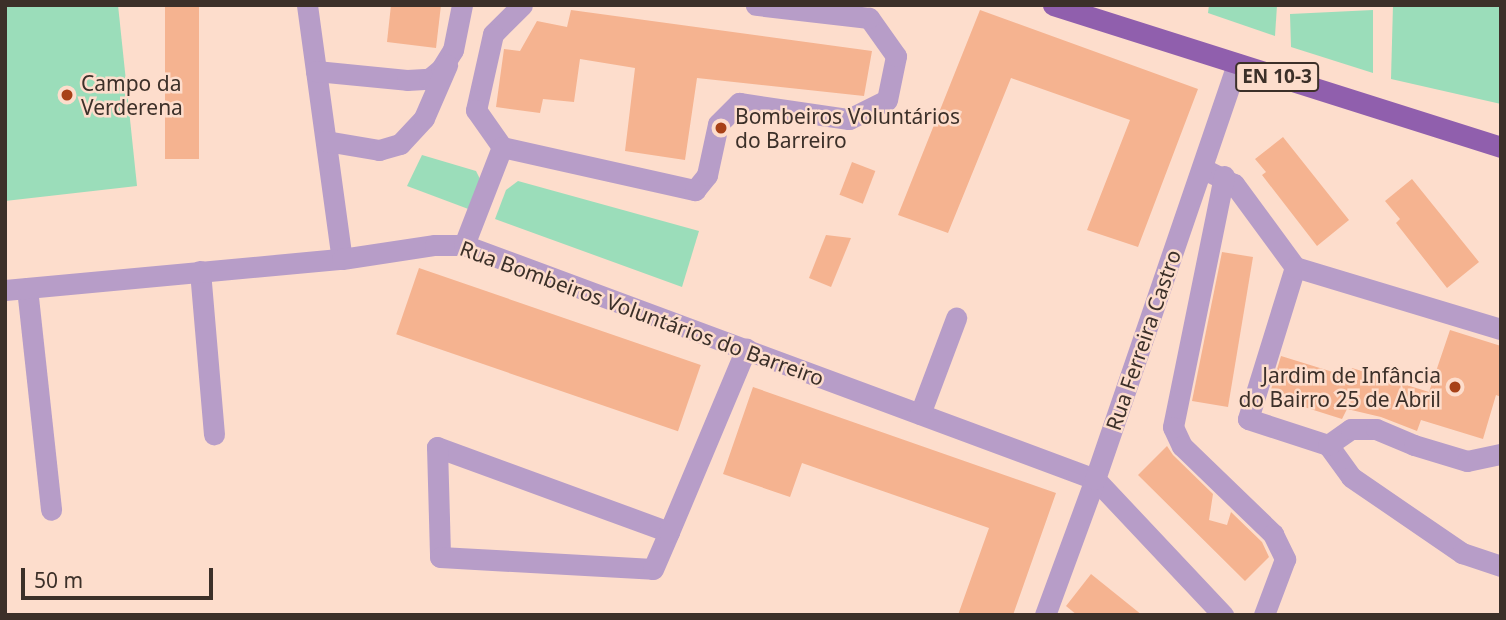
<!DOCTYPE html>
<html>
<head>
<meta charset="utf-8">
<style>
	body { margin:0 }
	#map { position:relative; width:1506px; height:620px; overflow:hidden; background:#fdddcc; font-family:"Noto Sans",sans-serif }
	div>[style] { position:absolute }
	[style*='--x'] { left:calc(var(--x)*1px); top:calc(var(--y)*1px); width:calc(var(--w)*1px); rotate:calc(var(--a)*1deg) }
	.green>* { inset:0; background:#9bddba }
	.building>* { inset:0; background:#f5b390; transform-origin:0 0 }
	.minor>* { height:21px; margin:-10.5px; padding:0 10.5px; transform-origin:10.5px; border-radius:10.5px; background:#b79dc8 }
	.major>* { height:21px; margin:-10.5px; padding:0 10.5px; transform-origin:10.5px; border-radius:10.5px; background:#905fad }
	.dots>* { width:19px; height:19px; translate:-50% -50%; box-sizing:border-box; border:4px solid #fdddcc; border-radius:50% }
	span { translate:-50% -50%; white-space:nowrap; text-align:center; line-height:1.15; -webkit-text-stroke:5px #fdddcc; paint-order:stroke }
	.shield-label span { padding:2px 5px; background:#fdddcc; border:2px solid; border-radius:5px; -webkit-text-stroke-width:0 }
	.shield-label { font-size:19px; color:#3c3029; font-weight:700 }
	.poi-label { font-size:21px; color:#3c3029 }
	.left { translate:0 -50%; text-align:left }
	.right { translate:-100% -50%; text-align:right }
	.street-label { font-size:21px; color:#3c3029 }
	.frame { position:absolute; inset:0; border:7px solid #3c3029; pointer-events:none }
	.scale { position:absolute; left:21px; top:568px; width:192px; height:32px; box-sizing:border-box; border:4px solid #3c3029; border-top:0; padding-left:9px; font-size:21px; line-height:24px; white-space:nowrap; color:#3c3029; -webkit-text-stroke:5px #fdddcc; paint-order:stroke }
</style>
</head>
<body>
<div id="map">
	<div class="green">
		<div style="clip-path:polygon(5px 5px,118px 5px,137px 186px,5px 201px)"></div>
		<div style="clip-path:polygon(1209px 5px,1277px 5px,1275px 36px,1208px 13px)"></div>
		<div style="clip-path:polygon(1393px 5px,1501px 5px,1501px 104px,1391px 79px)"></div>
		<div style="clip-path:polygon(1373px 10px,1373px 73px,1291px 47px,1290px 14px)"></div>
		<div style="clip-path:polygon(422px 155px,476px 171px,481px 181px,471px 210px,407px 186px)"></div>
		<div style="clip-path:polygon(518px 181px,699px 231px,682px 287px,495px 219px,506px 190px)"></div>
	</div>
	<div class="building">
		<div style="left:165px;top:5px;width:34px;height:154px"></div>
		<div style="clip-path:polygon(391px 5px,441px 5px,436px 48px,387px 42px)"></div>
		<div style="clip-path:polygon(571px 10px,872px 51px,864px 96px,697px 78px,685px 160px,625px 151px,635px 68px,580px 59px,574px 102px,543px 99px,540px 113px,496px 107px,504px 49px,520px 51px,537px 21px,567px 27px)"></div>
		<div style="clip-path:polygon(980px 10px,1198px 89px,1138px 247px,1087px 230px,1130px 120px,1011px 78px,948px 233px,898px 215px)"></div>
		<div style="clip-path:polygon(1283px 137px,1349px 220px,1317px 246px,1262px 175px,1266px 172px,1255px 159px)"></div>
		<div style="left:852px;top:162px;width:25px;height:35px;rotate:21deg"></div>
		<div style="clip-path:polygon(1412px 179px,1479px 262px,1447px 288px,1396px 223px,1400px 219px,1385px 201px)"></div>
		<div style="clip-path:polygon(826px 235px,851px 238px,831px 287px,809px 278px)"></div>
		<div style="clip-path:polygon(1222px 252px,1253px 257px,1228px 407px,1192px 401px)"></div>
		<div style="left:419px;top:268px;width:298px;height:70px;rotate:19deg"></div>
		<div style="clip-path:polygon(1450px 330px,1501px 346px,1501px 397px,1496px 395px,1483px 439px,1421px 420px,1417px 431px,1381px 417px,1347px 409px,1342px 419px,1269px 396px,1281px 356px,1349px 377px,1352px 368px,1429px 392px)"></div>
		<div style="clip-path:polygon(753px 387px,1056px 493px,1013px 615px,958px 615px,989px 528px,802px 463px,790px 497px,723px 474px)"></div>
		<div style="clip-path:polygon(1167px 446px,1173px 455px,1213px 494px,1209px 520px,1227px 525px,1231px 512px,1262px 542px,1269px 557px,1245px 581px,1138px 475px)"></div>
		<div style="clip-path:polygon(1091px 574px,1142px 615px,1077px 615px,1066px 606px)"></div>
	</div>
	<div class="minor">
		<div style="--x:307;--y:5;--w:256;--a:82.2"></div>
		<div style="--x:522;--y:5;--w:41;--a:135"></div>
		<div style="--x:493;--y:34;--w:78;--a:102.6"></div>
		<div style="--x:476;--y:110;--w:45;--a:54.9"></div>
		<div style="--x:502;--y:147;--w:198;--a:12.6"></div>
		<div style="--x:695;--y:190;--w:19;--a:-51"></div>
		<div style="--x:707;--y:175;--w:52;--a:-77.8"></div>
		<div style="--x:718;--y:124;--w:30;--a:-45"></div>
		<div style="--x:739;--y:103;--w:111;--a:8.3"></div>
		<div style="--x:849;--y:119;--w:42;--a:-26.6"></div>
		<div style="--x:887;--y:100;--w:45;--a:-78.4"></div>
		<div style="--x:896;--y:56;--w:47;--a:-125.4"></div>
		<div style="--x:869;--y:18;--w:114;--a:-173.4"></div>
		<div style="--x:316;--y:71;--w:91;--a:5.6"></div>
		<div style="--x:407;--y:80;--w:22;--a:-3"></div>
		<div style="--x:429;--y:79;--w:16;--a:-40"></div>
		<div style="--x:441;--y:69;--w:22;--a:-58"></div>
		<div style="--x:453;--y:50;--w:46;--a:-78.7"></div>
		<div style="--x:326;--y:141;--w:54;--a:9.6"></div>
		<div style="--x:379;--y:150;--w:22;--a:-16"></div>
		<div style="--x:400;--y:144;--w:35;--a:-47"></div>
		<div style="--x:424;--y:118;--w:58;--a:-66.5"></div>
		<div style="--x:1202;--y:168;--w:36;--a:27"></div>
		<div style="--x:1234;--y:184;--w:103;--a:53.7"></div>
		<div style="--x:1295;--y:267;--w:159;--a:107.2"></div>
		<div style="--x:1248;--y:419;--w:84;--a:18"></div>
		<div style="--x:1328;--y:445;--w:39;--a:54"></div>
		<div style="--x:1351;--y:477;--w:135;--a:34.4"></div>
		<div style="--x:1462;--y:553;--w:41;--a:18.4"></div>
		<div style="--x:1224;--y:176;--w:256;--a:101.5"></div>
		<div style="--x:1173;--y:427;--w:21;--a:65"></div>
		<div style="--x:1182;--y:446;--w:127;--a:44"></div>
		<div style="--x:1273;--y:534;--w:28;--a:64"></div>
		<div style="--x:1285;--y:559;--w:60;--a:110.6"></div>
		<div style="--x:464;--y:245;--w:105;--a:-68.8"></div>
		<div style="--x:1295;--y:267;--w:215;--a:16.8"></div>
		<div style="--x:200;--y:271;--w:164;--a:85.1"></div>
		<div style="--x:27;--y:288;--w:223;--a:83.8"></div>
		<div style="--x:5;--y:290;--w:338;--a:-5.3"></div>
		<div style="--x:342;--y:259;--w:94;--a:-8.6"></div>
		<div style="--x:435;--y:245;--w:29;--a:0"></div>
		<div style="--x:464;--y:245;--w:673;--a:20.35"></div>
		<div style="--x:1095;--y:479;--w:187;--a:46.7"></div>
		<div style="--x:920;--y:414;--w:103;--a:-69.4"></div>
		<div style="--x:1328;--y:445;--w:28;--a:-35"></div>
		<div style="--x:1351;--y:429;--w:25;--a:0"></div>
		<div style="--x:1376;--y:429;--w:41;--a:22.8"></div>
		<div style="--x:1414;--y:445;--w:55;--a:16.8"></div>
		<div style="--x:1467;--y:461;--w:35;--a:-12"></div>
		<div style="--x:669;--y:532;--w:247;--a:-159.9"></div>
		<div style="--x:437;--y:447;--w:110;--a:88.4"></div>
		<div style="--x:440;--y:557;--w:213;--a:3.2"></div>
		<div style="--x:653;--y:569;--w:40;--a:-66.6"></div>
		<div style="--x:669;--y:532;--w:199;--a:-67.2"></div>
		<div style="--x:1045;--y:615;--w:145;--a:-69.8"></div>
		<div style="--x:1095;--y:479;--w:439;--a:-71.1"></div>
	</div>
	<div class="major">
		<div style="--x:1053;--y:5;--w:470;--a:17.6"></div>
	</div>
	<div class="dots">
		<div style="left:67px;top:95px;background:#a74117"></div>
		<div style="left:721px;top:128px;background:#a74117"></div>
		<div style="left:1455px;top:387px;background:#a74117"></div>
	</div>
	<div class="shield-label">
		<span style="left:1277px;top:77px">EN 10-3</span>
	</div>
	<div class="poi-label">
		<span class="left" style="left:81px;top:95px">Campo da<br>Verderena</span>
		<span class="left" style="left:735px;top:128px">Bombeiros Voluntários<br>do Barreiro</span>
		<span class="right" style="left:1441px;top:387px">Jardim de Infância<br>do Bairro 25 de Abril</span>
	</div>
	<div class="street-label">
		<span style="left:642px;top:313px;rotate:20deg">Rua Bombeiros Voluntários do Barreiro</span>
		<span style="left:1143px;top:340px;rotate:-71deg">Rua Ferreira Castro</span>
	</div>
	<div class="frame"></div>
	<div class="scale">50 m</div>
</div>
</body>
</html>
